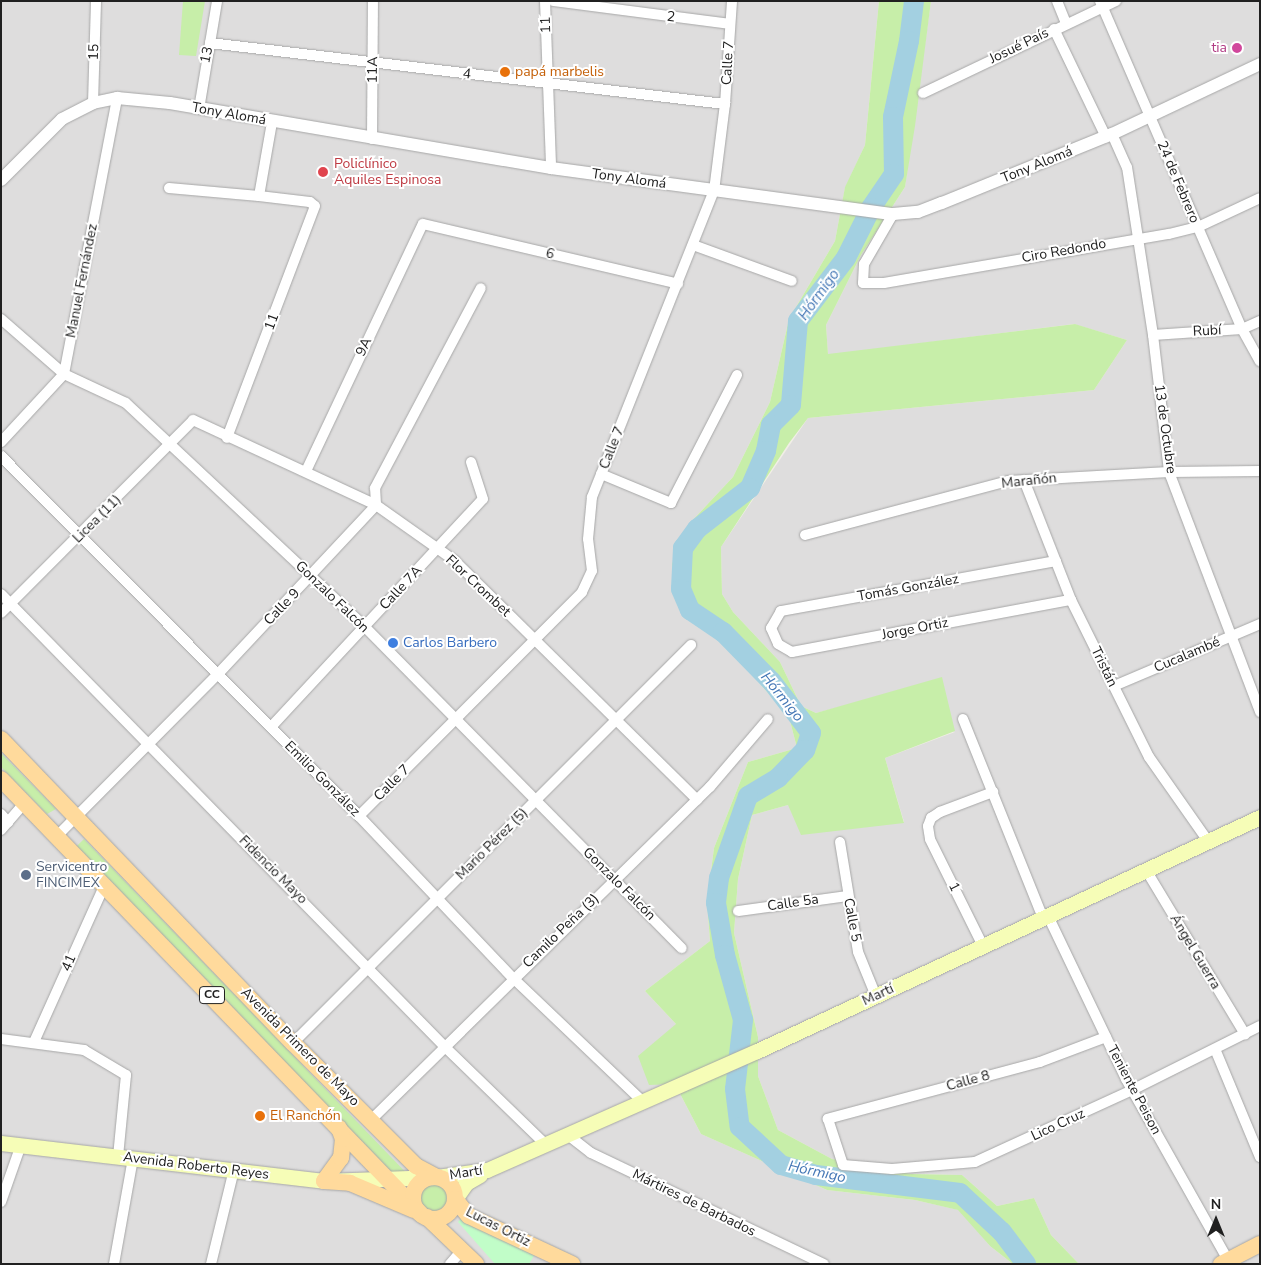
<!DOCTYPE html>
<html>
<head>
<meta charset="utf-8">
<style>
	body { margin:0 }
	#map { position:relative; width:1261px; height:1265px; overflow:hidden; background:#f1eee6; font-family:"Nunito Sans",sans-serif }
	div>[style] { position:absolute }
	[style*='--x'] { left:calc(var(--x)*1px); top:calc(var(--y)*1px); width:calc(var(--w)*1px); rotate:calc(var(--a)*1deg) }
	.residential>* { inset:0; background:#dedddd }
	.grass>* { inset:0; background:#c7eea9; transform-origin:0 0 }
	.round { border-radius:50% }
	.park>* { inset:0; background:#c1fdc8 }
	.river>* { height:20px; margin:-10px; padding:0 10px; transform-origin:10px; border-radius:10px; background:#a3d0e1 }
	.roads { filter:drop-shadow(0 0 1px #a7a7a7) drop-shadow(0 0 1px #a7a7a7) }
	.minor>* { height:10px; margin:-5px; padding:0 5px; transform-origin:5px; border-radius:5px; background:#fff }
	.tertiary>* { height:12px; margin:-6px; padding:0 6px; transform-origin:6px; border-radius:6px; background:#fff }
	.secondary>* { height:15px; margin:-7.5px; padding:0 7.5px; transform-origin:7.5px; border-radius:7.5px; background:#f6fdb7 }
	.primary>* { height:16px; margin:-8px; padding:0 8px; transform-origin:8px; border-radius:8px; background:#ffda9c }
	.primary>.ring { margin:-8px; padding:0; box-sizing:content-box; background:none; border:16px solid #ffda9c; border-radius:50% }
	.dots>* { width:14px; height:14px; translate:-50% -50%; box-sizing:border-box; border:2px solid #fff; border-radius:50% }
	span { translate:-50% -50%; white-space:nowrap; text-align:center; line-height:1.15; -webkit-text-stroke:4px #fff; paint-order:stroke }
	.shield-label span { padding:1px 4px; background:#fff; border:1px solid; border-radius:4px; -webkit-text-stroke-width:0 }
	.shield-label { font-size:12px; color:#202020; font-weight:700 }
	.street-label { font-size:14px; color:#202020 }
	.hotel-label { font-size:14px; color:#b23c85 }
	.right { translate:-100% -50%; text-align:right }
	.food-label { font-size:14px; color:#c56008 }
	.left { translate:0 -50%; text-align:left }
	.health-label { font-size:14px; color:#be3a42 }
	.shop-label { font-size:14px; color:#366cbe }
	.service-label { font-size:14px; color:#4e5e75 }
	.water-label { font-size:15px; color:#4578b6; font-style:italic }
	.frame { position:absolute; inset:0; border:2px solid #202020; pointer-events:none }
	.north { position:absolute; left:1191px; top:1195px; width:50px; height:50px; -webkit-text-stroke:4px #fff; paint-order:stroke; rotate:0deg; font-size:14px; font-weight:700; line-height:20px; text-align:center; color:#202020 }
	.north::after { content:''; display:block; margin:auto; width:18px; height:22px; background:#202020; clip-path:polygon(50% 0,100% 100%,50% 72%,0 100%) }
</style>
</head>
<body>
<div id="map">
	<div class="residential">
		<div style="clip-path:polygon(1px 1px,879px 1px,865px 145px,845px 188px,835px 241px,789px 319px,770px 402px,733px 477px,690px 523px,688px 613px,727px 646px,789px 717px,797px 748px,748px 762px,714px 848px,707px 902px,710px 941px,645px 991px,676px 1024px,675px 1084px,701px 1134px,827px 1190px,915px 1200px,959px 1210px,990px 1246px,1013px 1264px,1px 1264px)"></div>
		<div style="clip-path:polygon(931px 1px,1260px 1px,1260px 1264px,1079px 1264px,1051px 1235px,1034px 1198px,997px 1206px,962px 1175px,911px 1174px,832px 1159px,778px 1130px,758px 1076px,758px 1037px,734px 933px,738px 879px,752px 815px,788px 805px,904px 822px,885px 758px,955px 732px,868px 700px,816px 713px,801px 706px,780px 662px,733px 612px,722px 594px,721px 547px,808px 418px,1094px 390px,1127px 340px,1074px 324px,828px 355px,826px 325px,861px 255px,905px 187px)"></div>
	</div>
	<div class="grass">
		<div style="clip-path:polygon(183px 1px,205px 1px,196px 56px,179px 55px)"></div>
		<div style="clip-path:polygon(879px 1px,931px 1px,915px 126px,905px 187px,861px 255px,826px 325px,828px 354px,1075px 324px,1127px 340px,1094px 390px,808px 418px,789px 443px,721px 547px,722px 594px,733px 612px,780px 662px,801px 706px,816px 713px,942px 677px,955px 731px,885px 758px,904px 823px,801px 835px,788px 805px,752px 815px,738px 879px,734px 933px,758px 1037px,758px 1076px,778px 1130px,832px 1159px,911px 1174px,962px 1175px,997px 1206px,1034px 1198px,1051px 1235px,1079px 1264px,1013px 1264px,990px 1246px,958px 1210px,915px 1200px,827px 1190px,701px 1134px,675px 1084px,649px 1085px,638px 1056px,676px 1024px,645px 991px,710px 941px,707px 902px,714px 848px,748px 762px,797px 748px,789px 717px,727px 646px,676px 600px,672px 564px,690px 523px,733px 477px,770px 402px,789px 319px,835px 241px,845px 187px,865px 145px)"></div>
		<div style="clip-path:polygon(1px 753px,56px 809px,47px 814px,1px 767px)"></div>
		<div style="left:84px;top:839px;width:467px;height:10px;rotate:46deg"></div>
		<div class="round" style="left:417px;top:1181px;width:34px;height:34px"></div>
	</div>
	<div class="park">
		<div style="clip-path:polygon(461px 1218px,535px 1254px,529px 1264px,495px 1264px,458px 1222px)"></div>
	</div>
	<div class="river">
		<div style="--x:914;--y:1;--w:40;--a:97.1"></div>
		<div style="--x:909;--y:41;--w:78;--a:101.9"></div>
		<div style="--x:893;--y:117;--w:57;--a:89"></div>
		<div style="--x:894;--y:174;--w:41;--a:124.1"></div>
		<div style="--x:871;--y:208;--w:56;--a:116.6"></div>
		<div style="--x:846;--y:258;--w:79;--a:127.3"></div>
		<div style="--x:798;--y:321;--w:84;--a:94.8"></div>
		<div style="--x:791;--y:405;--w:28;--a:135"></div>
		<div style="--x:771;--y:425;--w:26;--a:101"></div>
		<div style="--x:766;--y:451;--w:40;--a:113.4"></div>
		<div style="--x:750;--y:488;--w:67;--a:142.3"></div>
		<div style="--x:697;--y:529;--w:24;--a:126"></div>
		<div style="--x:683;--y:548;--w:41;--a:92.8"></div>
		<div style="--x:681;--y:589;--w:23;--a:67"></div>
		<div style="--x:690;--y:610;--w:40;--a:34"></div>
		<div style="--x:723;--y:632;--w:70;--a:45.6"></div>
		<div style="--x:772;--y:682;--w:64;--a:52.6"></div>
		<div style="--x:811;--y:733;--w:18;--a:109"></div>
		<div style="--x:805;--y:750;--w:39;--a:134"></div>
		<div style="--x:778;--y:778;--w:35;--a:149"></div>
		<div style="--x:748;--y:796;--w:87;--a:109.5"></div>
		<div style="--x:719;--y:878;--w:25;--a:97"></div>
		<div style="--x:716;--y:903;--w:53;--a:80.2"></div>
		<div style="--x:725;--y:955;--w:67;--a:74.5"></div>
		<div style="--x:743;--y:1020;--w:69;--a:96.6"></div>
		<div style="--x:735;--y:1089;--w:38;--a:83"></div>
		<div style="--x:740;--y:1127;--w:56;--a:42.8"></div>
		<div style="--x:781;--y:1165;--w:36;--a:16"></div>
		<div style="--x:816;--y:1175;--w:145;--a:7.1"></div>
		<div style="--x:960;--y:1193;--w:57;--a:42.9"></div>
		<div style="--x:1002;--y:1232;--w:40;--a:53"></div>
	</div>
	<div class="roads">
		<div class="minor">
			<div style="--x:545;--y:1;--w:167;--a:87.9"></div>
			<div style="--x:553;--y:1;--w:178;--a:7.4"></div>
			<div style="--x:1057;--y:1;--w:24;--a:68"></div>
			<div style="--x:1100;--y:1;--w:357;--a:66.6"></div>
			<div style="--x:1242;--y:329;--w:37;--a:61"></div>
			<div style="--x:1054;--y:29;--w:120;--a:64.3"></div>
			<div style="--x:210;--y:43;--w:519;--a:6.76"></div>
			<div style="--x:923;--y:93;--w:214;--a:-25.5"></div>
			<div style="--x:93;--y:103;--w:102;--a:-88.3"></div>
			<div style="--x:199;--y:109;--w:109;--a:-80.5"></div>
			<div style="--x:1112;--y:134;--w:36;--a:66"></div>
			<div style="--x:1127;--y:167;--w:170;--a:81.2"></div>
			<div style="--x:1153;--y:335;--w:138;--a:83.3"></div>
			<div style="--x:1169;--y:472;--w:257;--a:69.2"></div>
			<div style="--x:372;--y:139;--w:138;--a:-89.6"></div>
			<div style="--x:169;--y:188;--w:90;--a:5.1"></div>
			<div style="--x:259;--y:196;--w:51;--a:6.7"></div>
			<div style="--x:310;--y:202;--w:6;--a:39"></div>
			<div style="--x:315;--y:206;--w:248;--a:110.8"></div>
			<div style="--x:259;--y:196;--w:75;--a:-80"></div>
			<div style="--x:893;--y:214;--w:58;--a:120.1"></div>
			<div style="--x:864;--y:264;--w:19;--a:93"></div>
			<div style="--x:863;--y:283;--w:21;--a:0"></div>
			<div style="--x:884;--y:283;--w:289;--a:-9.8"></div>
			<div style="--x:1169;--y:234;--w:30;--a:-14"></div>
			<div style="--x:1198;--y:227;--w:68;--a:-25.1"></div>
			<div style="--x:693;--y:245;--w:105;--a:20"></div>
			<div style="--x:1;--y:319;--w:84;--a:41.1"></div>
			<div style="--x:64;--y:374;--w:68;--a:25.1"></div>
			<div style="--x:126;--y:403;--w:328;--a:43.1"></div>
			<div style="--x:365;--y:627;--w:451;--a:45.4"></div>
			<div style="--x:1153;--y:335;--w:89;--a:-3.9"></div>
			<div style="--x:1242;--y:329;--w:20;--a:-24"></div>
			<div style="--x:1;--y:442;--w:93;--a:-47.2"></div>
			<div style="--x:64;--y:374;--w:281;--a:-79.1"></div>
			<div style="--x:1;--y:456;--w:508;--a:45.16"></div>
			<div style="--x:359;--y:816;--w:224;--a:46.5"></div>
			<div style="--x:513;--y:978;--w:180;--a:43.6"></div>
			<div style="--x:306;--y:471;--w:273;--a:-64.7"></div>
			<div style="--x:423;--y:224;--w:262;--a:13.2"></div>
			<div style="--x:601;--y:474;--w:76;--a:22.5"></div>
			<div style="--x:671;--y:503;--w:144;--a:-62.7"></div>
			<div style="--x:1024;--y:480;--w:129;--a:68.6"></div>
			<div style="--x:1071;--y:600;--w:175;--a:63.6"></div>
			<div style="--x:1149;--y:757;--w:103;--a:54.9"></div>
			<div style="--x:805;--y:535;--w:210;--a:-14.9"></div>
			<div style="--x:1008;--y:481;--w:161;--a:-3.2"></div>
			<div style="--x:1169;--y:472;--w:91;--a:-0.6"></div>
			<div style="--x:1056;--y:561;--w:280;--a:169.7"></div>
			<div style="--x:781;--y:611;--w:20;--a:120"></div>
			<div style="--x:771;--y:628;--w:17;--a:66"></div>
			<div style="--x:778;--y:644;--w:16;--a:30"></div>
			<div style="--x:792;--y:652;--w:284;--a:-10.6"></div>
			<div style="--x:1;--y:594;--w:633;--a:45.58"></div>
			<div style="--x:444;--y:1046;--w:142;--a:44.1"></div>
			<div style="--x:1;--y:613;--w:272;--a:-45.1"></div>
			<div style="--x:193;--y:420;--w:202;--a:24.9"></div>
			<div style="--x:376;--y:505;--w:97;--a:35.3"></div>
			<div style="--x:455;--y:561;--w:340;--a:44.6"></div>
			<div style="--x:1114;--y:686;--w:159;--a:-23"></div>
			<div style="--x:963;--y:719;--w:214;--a:68.1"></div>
			<div style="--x:271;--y:727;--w:311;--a:-47.1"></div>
			<div style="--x:483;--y:499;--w:39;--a:-108"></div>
			<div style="--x:1;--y:814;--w:11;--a:49"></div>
			<div style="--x:359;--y:816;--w:316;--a:-45.1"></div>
			<div style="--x:582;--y:592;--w:23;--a:-65"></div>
			<div style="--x:592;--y:571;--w:32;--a:-97"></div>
			<div style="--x:588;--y:539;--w:42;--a:-84.6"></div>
			<div style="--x:592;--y:497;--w:329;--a:-68.3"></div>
			<div style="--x:714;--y:191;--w:88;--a:-82.8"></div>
			<div style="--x:725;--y:104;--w:103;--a:-86.1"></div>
			<div style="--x:1;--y:830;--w:37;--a:-49"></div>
			<div style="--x:57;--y:836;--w:228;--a:-45.2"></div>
			<div style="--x:218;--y:674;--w:231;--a:-46.9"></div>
			<div style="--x:376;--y:505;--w:17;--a:-93"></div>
			<div style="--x:375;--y:488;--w:226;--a:-62.1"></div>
			<div style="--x:840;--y:842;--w:111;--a:80.7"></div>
			<div style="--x:858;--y:952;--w:48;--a:67.8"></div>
			<div style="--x:1146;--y:870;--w:192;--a:58.9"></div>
			<div style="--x:738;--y:911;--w:111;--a:-7.8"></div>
			<div style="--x:1048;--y:916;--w:181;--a:64.4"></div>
			<div style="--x:1126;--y:1079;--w:208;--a:60.6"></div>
			<div style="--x:983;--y:946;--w:119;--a:-116.4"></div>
			<div style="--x:930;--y:839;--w:13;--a:-99"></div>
			<div style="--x:928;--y:826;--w:9;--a:-69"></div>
			<div style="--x:931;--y:818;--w:11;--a:-34"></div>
			<div style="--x:940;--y:812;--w:57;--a:-20.7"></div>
			<div style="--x:1106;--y:1037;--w:71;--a:159.3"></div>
			<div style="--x:1040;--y:1062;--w:220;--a:165"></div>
			<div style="--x:828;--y:1119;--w:48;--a:71.9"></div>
			<div style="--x:843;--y:1165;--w:49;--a:4.7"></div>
			<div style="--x:892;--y:1169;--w:83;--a:-4.8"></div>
			<div style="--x:975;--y:1162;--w:173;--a:-24.6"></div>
			<div style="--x:1132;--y:1090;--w:143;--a:-26.6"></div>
			<div style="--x:1;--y:1039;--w:84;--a:7.5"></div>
			<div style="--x:84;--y:1050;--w:49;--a:30.8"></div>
			<div style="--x:126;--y:1075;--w:81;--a:95.6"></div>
			<div style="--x:34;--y:1042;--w:173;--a:-65.8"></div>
			<div style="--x:293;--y:1043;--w:563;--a:-45"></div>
			<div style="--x:1215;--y:1049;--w:117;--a:67.4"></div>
			<div style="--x:372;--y:1119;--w:474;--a:-44.5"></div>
			<div style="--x:710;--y:787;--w:89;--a:-49.5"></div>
			<div style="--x:568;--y:1135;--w:29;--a:38"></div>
			<div style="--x:591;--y:1153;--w:258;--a:25.5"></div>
			<div style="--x:1;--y:1202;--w:60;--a:-70.7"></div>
			<div style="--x:114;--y:1264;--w:108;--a:-79.8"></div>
			<div style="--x:211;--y:1264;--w:97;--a:-76.3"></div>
			<div style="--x:450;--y:1264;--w:20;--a:-49"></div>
		</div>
		<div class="tertiary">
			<div style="--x:1;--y:180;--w:86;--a:-45"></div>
			<div style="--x:62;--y:119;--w:35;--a:-27"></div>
			<div style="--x:93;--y:103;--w:25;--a:-12"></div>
			<div style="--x:117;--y:98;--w:53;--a:5.4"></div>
			<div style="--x:170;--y:103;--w:387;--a:9.7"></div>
			<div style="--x:551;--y:168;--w:345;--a:7.7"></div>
			<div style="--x:893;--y:214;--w:25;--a:-5"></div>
			<div style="--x:918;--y:212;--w:26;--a:-21"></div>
			<div style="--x:942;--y:203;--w:183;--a:-22.1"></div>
			<div style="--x:1112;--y:134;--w:164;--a:-25.3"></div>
		</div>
		<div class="secondary">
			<div style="--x:1;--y:1143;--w:325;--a:6.7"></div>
			<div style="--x:324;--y:1181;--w:113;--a:-2"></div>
			<div style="--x:437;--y:1177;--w:50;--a:-8"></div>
			<div style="--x:487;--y:1170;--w:295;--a:-23.8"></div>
			<div style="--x:757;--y:1051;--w:555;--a:-24.95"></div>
			<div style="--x:455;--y:1199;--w:19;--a:-55"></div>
			<div style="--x:466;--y:1183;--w:16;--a:-30"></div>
		</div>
		<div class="primary">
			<div style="--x:1;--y:739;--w:422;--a:46.2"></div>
			<div style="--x:293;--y:1043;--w:174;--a:45"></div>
			<div style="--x:416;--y:1166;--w:24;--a:28"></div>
			<div style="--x:1;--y:779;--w:605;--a:46.01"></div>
			<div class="ring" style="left:413px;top:1177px;width:26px;height:26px"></div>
			<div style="--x:324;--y:1181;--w:26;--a:4"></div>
			<div style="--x:350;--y:1183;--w:69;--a:22.9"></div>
			<div style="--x:324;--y:1181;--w:29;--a:-54"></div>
			<div style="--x:341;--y:1158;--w:19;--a:-84"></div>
			<div style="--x:343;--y:1139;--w:12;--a:-110"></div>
			<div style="--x:455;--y:1199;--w:22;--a:51"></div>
			<div style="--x:469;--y:1216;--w:114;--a:25"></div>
			<div style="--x:427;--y:1217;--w:68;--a:43.8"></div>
			<div style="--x:1221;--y:1264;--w:44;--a:-27.1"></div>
		</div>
	</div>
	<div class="dots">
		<div style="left:1237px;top:48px;background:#d1479c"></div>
		<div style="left:505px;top:72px;background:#e8710a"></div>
		<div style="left:323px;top:172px;background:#e0444e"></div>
		<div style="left:393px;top:643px;background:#3f7fe0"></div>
		<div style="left:26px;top:875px;background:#5c6f8a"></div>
		<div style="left:260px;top:1116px;background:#e8710a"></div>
	</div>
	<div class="shield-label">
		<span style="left:212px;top:995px">CC</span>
	</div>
	<div class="street-label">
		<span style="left:671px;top:17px;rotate:7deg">2</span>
		<span style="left:546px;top:25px;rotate:-92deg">11</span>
		<span style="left:1019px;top:46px;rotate:-26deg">Josué País</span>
		<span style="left:94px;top:52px;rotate:-88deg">15</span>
		<span style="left:207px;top:55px;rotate:-78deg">13</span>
		<span style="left:728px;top:63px;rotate:-87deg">Calle 7</span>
		<span style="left:373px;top:70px;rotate:-89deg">11A</span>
		<span style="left:467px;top:74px;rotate:7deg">4</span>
		<span style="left:229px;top:114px;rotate:10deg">Tony Alomá</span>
		<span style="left:1037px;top:165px;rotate:-22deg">Tony Alomá</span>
		<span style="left:629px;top:179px;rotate:8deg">Tony Alomá</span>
		<span style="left:1178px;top:182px;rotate:67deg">24 de Febrero</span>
		<span style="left:1064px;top:251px;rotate:-10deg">Ciro Redondo</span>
		<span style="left:550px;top:254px;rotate:13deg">6</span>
		<span style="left:82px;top:281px;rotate:-79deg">Manuel Fernández</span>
		<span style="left:272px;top:322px;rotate:-70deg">11</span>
		<span style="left:1207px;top:331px;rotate:-3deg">Rubí</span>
		<span style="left:364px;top:347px;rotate:-65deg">9A</span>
		<span style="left:1165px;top:429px;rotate:82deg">13 de Octubre</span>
		<span style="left:612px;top:448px;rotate:-68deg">Calle 7</span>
		<span style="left:1029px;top:481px;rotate:-6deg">Marañón</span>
		<span style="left:97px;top:519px;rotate:-45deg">Licea (11)</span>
		<span style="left:478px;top:586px;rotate:43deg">Flor Crombet</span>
		<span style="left:401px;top:588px;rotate:-47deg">Calle 7A</span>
		<span style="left:908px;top:588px;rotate:-10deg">Tomás González</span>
		<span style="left:332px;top:597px;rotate:44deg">Gonzalo Falcón</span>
		<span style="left:282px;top:607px;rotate:-46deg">Calle 9</span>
		<span style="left:915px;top:629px;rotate:-11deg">Jorge Ortiz</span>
		<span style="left:1187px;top:655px;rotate:-23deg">Cucalambé</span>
		<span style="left:1104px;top:667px;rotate:64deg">Tristán</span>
		<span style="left:322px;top:779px;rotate:45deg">Emilio González</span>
		<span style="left:392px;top:783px;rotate:-45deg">Calle 7</span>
		<span style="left:492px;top:844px;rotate:-45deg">Mario Pérez (5)</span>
		<span style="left:273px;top:870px;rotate:45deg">Fidencio Mayo</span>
		<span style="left:619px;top:884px;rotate:45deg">Gonzalo Falcón</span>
		<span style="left:954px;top:887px;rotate:64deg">1</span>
		<span style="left:793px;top:903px;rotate:-8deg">Calle 5a</span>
		<span style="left:852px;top:920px;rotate:79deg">Calle 5</span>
		<span style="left:561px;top:931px;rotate:-44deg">Camilo Peña (3)</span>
		<span style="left:1195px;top:952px;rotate:59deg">Ángel Guerra</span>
		<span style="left:69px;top:963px;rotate:-66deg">41</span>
		<span style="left:878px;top:995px;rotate:-25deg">Martí</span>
		<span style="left:300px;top:1047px;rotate:45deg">Avenida Primero de Mayo</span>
		<span style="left:968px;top:1081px;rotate:-15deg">Calle 8</span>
		<span style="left:1134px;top:1090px;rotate:62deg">Teniente Peison</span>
		<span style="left:1058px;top:1125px;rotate:-25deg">Lico Cruz</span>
		<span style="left:196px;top:1166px;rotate:7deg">Avenida Roberto Reyes</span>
		<span style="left:466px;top:1173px;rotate:-9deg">Martí</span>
		<span style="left:694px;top:1203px;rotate:26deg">Mártires de Barbados</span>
		<span style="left:498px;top:1227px;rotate:27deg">Lucas Ortiz</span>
	</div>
	<div class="hotel-label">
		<span class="right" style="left:1227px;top:48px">tia</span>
	</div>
	<div class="food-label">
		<span class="left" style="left:515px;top:72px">papá marbelis</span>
		<span class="left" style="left:270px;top:1116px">El Ranchón</span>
	</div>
	<div class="health-label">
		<span class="left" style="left:334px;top:172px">Policlínico<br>Aquiles Espinosa</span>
	</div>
	<div class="shop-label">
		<span class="left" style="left:403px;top:643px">Carlos Barbero</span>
	</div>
	<div class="service-label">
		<span class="left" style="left:36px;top:875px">Servicentro<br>FINCIMEX</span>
	</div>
	<div class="water-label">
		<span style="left:819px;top:295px;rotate:-54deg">Hórmigo</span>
		<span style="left:782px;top:697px;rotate:51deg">Hórmigo</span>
		<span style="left:817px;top:1172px;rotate:12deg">Hórmigo</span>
	</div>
	<div class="frame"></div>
	<div class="north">N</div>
</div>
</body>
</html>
